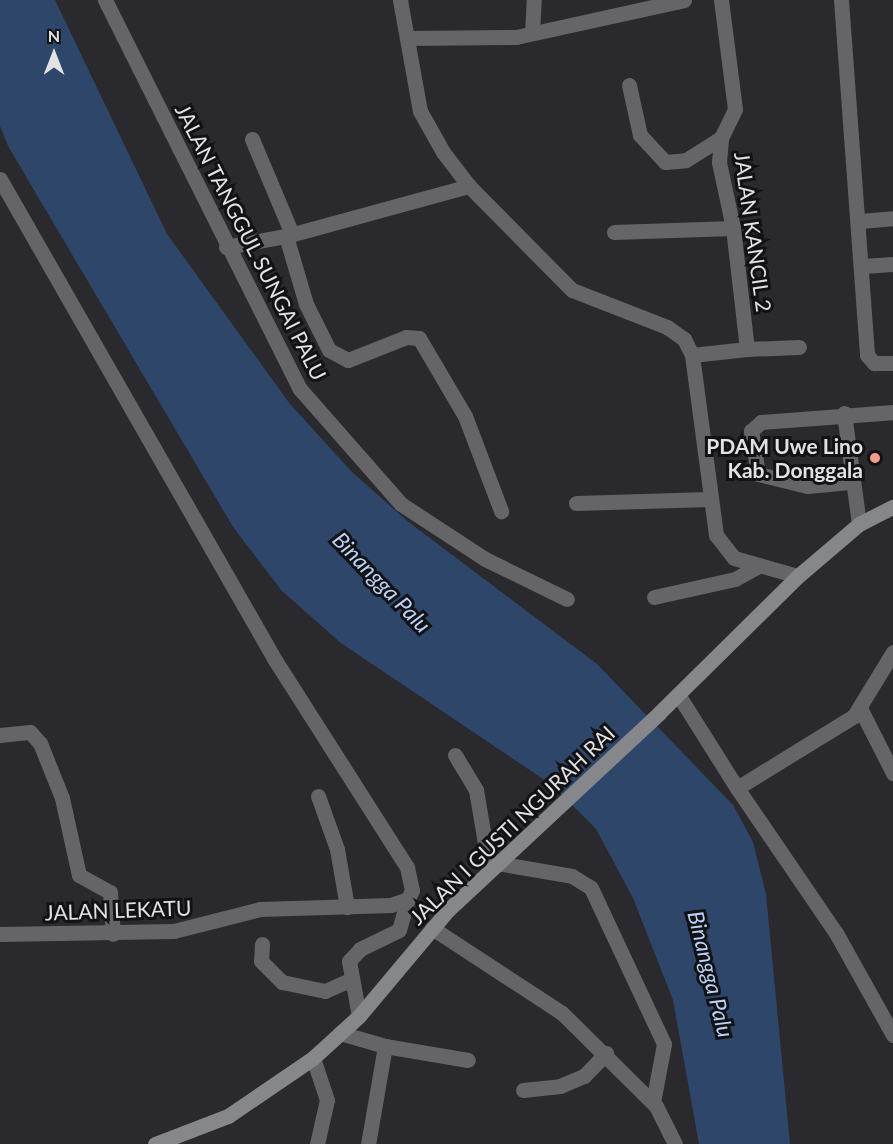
<!DOCTYPE html>
<html>
<head>
<meta charset="utf-8">
<style>
	body { margin:0 }
	#map { position:relative; width:893px; height:1144px; overflow:hidden; background:#2a292d; font-family:Lato,sans-serif }
	div>[style] { position:absolute }
	[style*='--x'] { left:calc(var(--x)*1px); top:calc(var(--y)*1px); width:calc(var(--w)*1px); rotate:calc(var(--a)*1deg) }
	.water>* { inset:0; background:#2f466b }
	.street>* { height:15px; margin:-7.5px; padding:0 7.5px; transform-origin:7.5px; border-radius:7.5px; background:#656568 }
	.secondary>* { height:15px; margin:-7.5px; padding:0 7.5px; transform-origin:7.5px; border-radius:7.5px; background:#86878b }
	.secondary-bridge>* { height:15px; margin:-7.5px; padding:0 7.5px; transform-origin:7.5px; border-radius:7.5px; background:#86878b }
	.dots>* { width:16px; height:16px; translate:-50% -50%; box-sizing:border-box; border:3px solid #121214; border-radius:50% }
	span { translate:-50% -50%; white-space:nowrap; text-align:center; line-height:1.15; -webkit-text-stroke:6px #121214; paint-order:stroke }
	.street-label { font-size:21px; color:#e2e1e4 }
	.poi-label { font-size:21px; color:#e2e1e4; font-weight:700 }
	.right { translate:-100% -50%; text-align:right }
	.water-label { font-size:22px; color:#bad2f9; font-style:italic }
	.north { position:absolute; left:24px; top:24px; width:60px; height:60px; -webkit-text-stroke:4px #121214; paint-order:stroke; rotate:0deg; font-size:16px; font-weight:700; line-height:24px; text-align:center; color:#e2e1e4 }
	.north::after { content:''; display:block; margin:auto; width:21px; height:27px; background:#e2e1e4; clip-path:polygon(50% 0,100% 100%,50% 72%,0 100%) }
</style>
</head>
<body>
<div id="map">
	<div class="water">
		<div style="clip-path:polygon(0 0,55px 0,167px 234px,290px 404px,352px 472px,406px 520px,597px 664px,733px 805px,753px 842px,766px 894px,790px 1144px,699px 1144px,673px 1000px,633px 898px,596px 829px,552px 785px,341px 643px,282px 591px,233px 527px,8px 146px,0 126px)"></div>
	</div>
	<div class="street">
		<div style="--x:105;--y:0;--w:435;--a:63.4"></div>
		<div style="--x:300;--y:389;--w:153;--a:48.7"></div>
		<div style="--x:401;--y:504;--w:100;--a:33.2"></div>
		<div style="--x:485;--y:559;--w:91;--a:26"></div>
		<div style="--x:400;--y:0;--w:113;--a:79.8"></div>
		<div style="--x:420;--y:111;--w:47;--a:60.7"></div>
		<div style="--x:443;--y:152;--w:43;--a:52.6"></div>
		<div style="--x:469;--y:186;--w:146;--a:45.3"></div>
		<div style="--x:572;--y:290;--w:102;--a:21.3"></div>
		<div style="--x:667;--y:327;--w:21;--a:35"></div>
		<div style="--x:684;--y:339;--w:18;--a:63"></div>
		<div style="--x:692;--y:355;--w:182;--a:82.4"></div>
		<div style="--x:716;--y:535;--w:29;--a:52"></div>
		<div style="--x:734;--y:558;--w:66;--a:15.7"></div>
		<div style="--x:841;--y:0;--w:356;--a:85.8"></div>
		<div style="--x:867;--y:355;--w:11;--a:49"></div>
		<div style="--x:874;--y:363;--w:19;--a:0"></div>
		<div style="--x:532;--y:33;--w:33;--a:-87"></div>
		<div style="--x:407;--y:38;--w:109;--a:-0.5"></div>
		<div style="--x:516;--y:37;--w:172;--a:-12.4"></div>
		<div style="--x:629;--y:85;--w:51;--a:77.6"></div>
		<div style="--x:640;--y:135;--w:37;--a:47"></div>
		<div style="--x:665;--y:162;--w:21;--a:-5"></div>
		<div style="--x:686;--y:160;--w:41;--a:-32.2"></div>
		<div style="--x:252;--y:139;--w:103;--a:67.2"></div>
		<div style="--x:0;--y:179;--w:554;--a:60.24"></div>
		<div style="--x:275;--y:660;--w:246;--a:57.5"></div>
		<div style="--x:407;--y:867;--w:24;--a:78"></div>
		<div style="--x:412;--y:890;--w:10;--a:114"></div>
		<div style="--x:408;--y:899;--w:18;--a:161"></div>
		<div style="--x:391;--y:905;--w:131;--a:178.3"></div>
		<div style="--x:260;--y:909;--w:89;--a:165.7"></div>
		<div style="--x:174;--y:931;--w:174;--a:179"></div>
		<div style="--x:860;--y:221;--w:33;--a:-5"></div>
		<div style="--x:614;--y:232;--w:119;--a:-1.9"></div>
		<div style="--x:286;--y:236;--w:71;--a:73.6"></div>
		<div style="--x:306;--y:304;--w:51;--a:63.4"></div>
		<div style="--x:329;--y:350;--w:21;--a:28"></div>
		<div style="--x:348;--y:360;--w:62;--a:-21.6"></div>
		<div style="--x:406;--y:337;--w:13;--a:4"></div>
		<div style="--x:419;--y:338;--w:91;--a:59.5"></div>
		<div style="--x:465;--y:416;--w:102;--a:69.2"></div>
		<div style="--x:226;--y:247;--w:61;--a:-10.4"></div>
		<div style="--x:286;--y:236;--w:190;--a:-15.3"></div>
		<div style="--x:863;--y:266;--w:30;--a:-4"></div>
		<div style="--x:747;--y:349;--w:52;--a:-2.2"></div>
		<div style="--x:692;--y:355;--w:55;--a:-6.2"></div>
		<div style="--x:747;--y:349;--w:122;--a:-96.6"></div>
		<div style="--x:733;--y:228;--w:67;--a:-102"></div>
		<div style="--x:719;--y:162;--w:24;--a:-85"></div>
		<div style="--x:721;--y:138;--w:32;--a:-64"></div>
		<div style="--x:735;--y:109;--w:110;--a:-97.3"></div>
		<div style="--x:844;--y:413;--w:112;--a:82.3"></div>
		<div style="--x:850;--y:482;--w:43;--a:174.7"></div>
		<div style="--x:807;--y:486;--w:50;--a:-166.2"></div>
		<div style="--x:758;--y:474;--w:44;--a:-99.2"></div>
		<div style="--x:751;--y:431;--w:13;--a:-42"></div>
		<div style="--x:761;--y:422;--w:132;--a:-4.3"></div>
		<div style="--x:576;--y:503;--w:133;--a:-1.7"></div>
		<div style="--x:654;--y:597;--w:83;--a:-12.5"></div>
		<div style="--x:735;--y:579;--w:25;--a:-29"></div>
		<div style="--x:893;--y:652;--w:75;--a:121.4"></div>
		<div style="--x:854;--y:716;--w:137;--a:148.4"></div>
		<div style="--x:737;--y:788;--w:176;--a:55.7"></div>
		<div style="--x:836;--y:933;--w:117;--a:60.8"></div>
		<div style="--x:679;--y:696;--w:109;--a:57.8"></div>
		<div style="--x:861;--y:710;--w:71;--a:63.1"></div>
		<div style="--x:0;--y:735;--w:30;--a:-6"></div>
		<div style="--x:30;--y:732;--w:15;--a:48"></div>
		<div style="--x:40;--y:743;--w:59;--a:68.2"></div>
		<div style="--x:62;--y:798;--w:79;--a:77.6"></div>
		<div style="--x:79;--y:875;--w:35;--a:29"></div>
		<div style="--x:110;--y:892;--w:42;--a:85.9"></div>
		<div style="--x:455;--y:755;--w:41;--a:59"></div>
		<div style="--x:476;--y:790;--w:66;--a:80.4"></div>
		<div style="--x:487;--y:855;--w:13;--a:39"></div>
		<div style="--x:497;--y:863;--w:76;--a:9.8"></div>
		<div style="--x:572;--y:876;--w:22;--a:32"></div>
		<div style="--x:591;--y:888;--w:172;--a:64.9"></div>
		<div style="--x:664;--y:1044;--w:59;--a:100.7"></div>
		<div style="--x:318;--y:796;--w:56;--a:70.3"></div>
		<div style="--x:337;--y:849;--w:59;--a:80.2"></div>
		<div style="--x:432;--y:928;--w:155;--a:33.2"></div>
		<div style="--x:562;--y:1013;--w:132;--a:44.7"></div>
		<div style="--x:656;--y:1106;--w:42;--a:63.4"></div>
		<div style="--x:262;--y:944;--w:17;--a:93"></div>
		<div style="--x:261;--y:961;--w:30;--a:45"></div>
		<div style="--x:282;--y:982;--w:44;--a:11.8"></div>
		<div style="--x:325;--y:991;--w:27;--a:-24"></div>
		<div style="--x:359;--y:1016;--w:56;--a:-100.3"></div>
		<div style="--x:349;--y:961;--w:16;--a:-47"></div>
		<div style="--x:360;--y:949;--w:43;--a:-26"></div>
		<div style="--x:399;--y:930;--w:32;--a:-74"></div>
		<div style="--x:340;--y:1033;--w:47;--a:16.1"></div>
		<div style="--x:385;--y:1046;--w:99;--a:99.8"></div>
		<div style="--x:385;--y:1046;--w:84;--a:9.6"></div>
		<div style="--x:313;--y:1058;--w:44;--a:71.6"></div>
		<div style="--x:327;--y:1100;--w:45;--a:102.8"></div>
		<div style="--x:523;--y:1090;--w:37;--a:-6"></div>
		<div style="--x:560;--y:1086;--w:26;--a:-23"></div>
		<div style="--x:584;--y:1076;--w:32;--a:-46"></div>
	</div>
	<div class="secondary">
		<div style="--x:659;--y:713;--w:195;--a:-44.6"></div>
		<div style="--x:798;--y:576;--w:80;--a:-40.4"></div>
		<div style="--x:859;--y:524;--w:38;--a:-27"></div>
		<div style="--x:155;--y:1144;--w:78;--a:-21"></div>
		<div style="--x:228;--y:1116;--w:103;--a:-34.3"></div>
		<div style="--x:313;--y:1058;--w:62;--a:-42.4"></div>
		<div style="--x:359;--y:1016;--w:138;--a:-50"></div>
	</div>
	<div class="secondary-bridge">
		<div style="--x:448;--y:910;--w:289;--a:-43"></div>
	</div>
	<div class="dots">
		<div style="left:875px;top:458px;background:#f49d8c"></div>
	</div>
	<div class="street-label">
		<span style="left:753px;top:232px;rotate:82deg">JALAN KANCIL 2</span>
		<span style="left:251px;top:242px;rotate:63deg">JALAN TANGGUL SUNGAI PALU</span>
		<span style="left:512px;top:825px;rotate:-44deg">JALAN I GUSTI NGURAH RAI</span>
		<span style="left:118px;top:910px;rotate:-2deg">JALAN LEKATU</span>
	</div>
	<div class="poi-label">
		<span class="right" style="left:863px;top:458px">PDAM Uwe Lino<br>Kab. Donggala</span>
	</div>
	<div class="water-label">
		<span style="left:382px;top:582px;rotate:46deg">Binangga Palu</span>
		<span style="left:711px;top:974px;rotate:76deg">Binangga Palu</span>
	</div>
	<div class="north">N</div>
</div>
</body>
</html>
